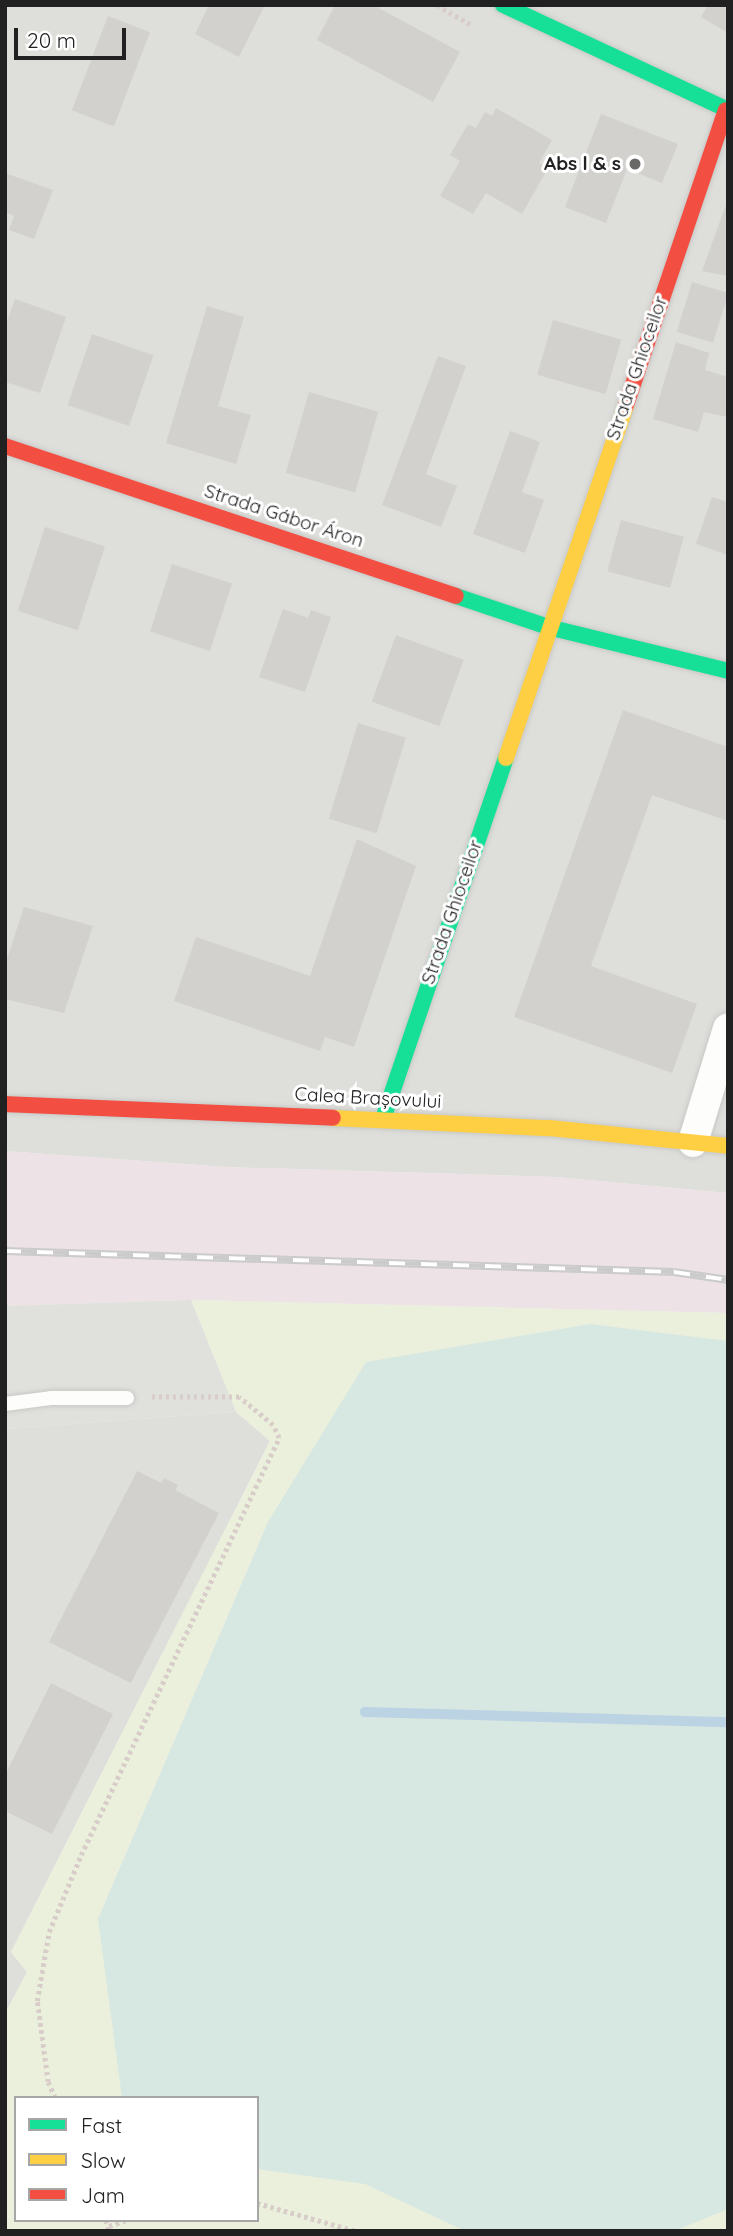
<!DOCTYPE html>
<html>
<head>
<meta charset="utf-8">
<style>
	body { margin:0 }
	#map { position:relative; width:733px; height:2236px; overflow:hidden; background:#efefea; font-family:Quicksand,sans-serif }
	div>[style] { position:absolute }
	[style*='--x'] { left:calc(var(--x)*1px); top:calc(var(--y)*1px); width:calc(var(--w)*1px); rotate:calc(var(--a)*1deg) }
	.residential>* { inset:0; background:#dededb }
	.industrial>* { inset:0; background:#ede3e7 }
	.farmland>* { inset:0; background:#ebf0dd }
	.wetland>* { inset:0; background:#d7e7e1 }
	.parking>* { inset:0; background:#e0e0dd }
	.stream>* { height:10px; margin:-5px; padding:0 5px; transform-origin:5px; border-radius:5px; background:#bcd3e4 }
	.building>* { inset:0; background:#d2d1cd; transform-origin:0 0 }
	.path>* { height:4.5px; margin-top:-2.25px; transform-origin:0; background:repeating-linear-gradient(90deg,#d8cdc8 0 3.5px,transparent 0 7px) }
	.roads { filter:drop-shadow(0 0 2px #c8c8c6) drop-shadow(0 0 2px #c8c8c6) }
	.lane>* { height:14px; margin:-7px; padding:0 7px; transform-origin:7px; border-radius:7px; background:#fdfdfc }
	.street>* { height:30px; margin:-15px; padding:0 15px; transform-origin:15px; border-radius:15px; background:#fdfdfc }
	.fast>* { height:16px; margin:-8px; padding:0 8px; transform-origin:8px; border-radius:8px; background:#16e098 }
	.slow>* { height:16px; margin:-8px; padding:0 8px; transform-origin:8px; border-radius:8px; background:#ffcf43 }
	.jam>* { height:16px; margin:-8px; padding:0 8px; transform-origin:8px; border-radius:8px; background:#f24e42 }
	.rail>* { height:8px; margin-top:-4px; transform-origin:0; background:repeating-linear-gradient(90deg,#fff 0 16px,#cbcbcb 0 32px); box-sizing:border-box; border-block:2px solid #cbcbcb }
	.dots>* { width:19px; height:19px; translate:-50% -50%; box-sizing:border-box; border:4px solid #fff; border-radius:50% }
	span { translate:-50% -50%; white-space:nowrap; text-align:center; line-height:1.15; -webkit-text-stroke:6px #fff; paint-order:stroke }
	.poi-label { font-size:19px; color:#212121; font-weight:700 }
	.right { translate:-100% -50%; text-align:right }
	.street-label { font-size:19px; color:#212121 }
	.frame { position:absolute; inset:0; border:7px solid #212121; pointer-events:none }
	.legend { position:absolute; left:14px; top:2096px; width:245px; height:126px; box-sizing:border-box; background:#fff; border:2px solid #a6a6a6; margin:0; padding:9px 12px; list-style:none; font-size:21px; color:#212121 }
	.legend li { display:flex; align-items:center; gap:14px; height:35px }
	.legend b { width:35px; border:2px solid #a6a6a6 }
	.scale { position:absolute; left:14px; top:28px; width:112px; height:32px; box-sizing:border-box; border:4px solid #212121; border-top:0; padding-left:9px; font-size:21px; line-height:24px; white-space:nowrap; color:#212121; -webkit-text-stroke:5px #fff; paint-order:stroke }
</style>
</head>
<body>
<div id="map">
	<div class="residential">
		<div style="clip-path:polygon(5px 5px,728px 5px,728px 1193px,556px 1177px,227px 1167px,5px 1151px)"></div>
		<div style="clip-path:polygon(236px 1412px,270px 1441px,11px 1952px,27px 1972px,5px 2014px,5px 1429px)"></div>
	</div>
	<div class="industrial">
		<div style="clip-path:polygon(5px 1151px,227px 1167px,556px 1177px,728px 1193px,728px 1313px,191px 1300px,5px 1306px)"></div>
	</div>
	<div class="farmland">
		<div style="clip-path:polygon(evenodd,191px 1300px,728px 1313px,728px 2231px,5px 2231px,5px 2014px,27px 1972px,11px 1952px,270px 1441px,236px 1412px,191px 1300px,16px 2098px,257px 2098px,257px 2220px,16px 2220px,16px 2098px)"></div>
	</div>
	<div class="wetland">
		<div style="clip-path:polygon(590px 1324px,728px 1341px,728px 2209px,674px 2231px,465px 2231px,365px 2184px,257px 2169px,257px 2098px,122px 2098px,98px 1919px,268px 1522px,366px 1362px)"></div>
	</div>
	<div class="parking">
		<div style="clip-path:polygon(191px 1300px,236px 1412px,5px 1429px,5px 1306px)"></div>
	</div>
	<div class="stream">
		<div style="--x:365;--y:1712;--w:363;--a:1.6"></div>
	</div>
	<div class="building">
		<div style="clip-path:polygon(209px 5px,265px 5px,239px 57px,195px 34px)"></div>
		<div style="clip-path:polygon(335px 5px,373px 5px,460px 52px,433px 102px,317px 40px)"></div>
		<div style="clip-path:polygon(708px 5px,728px 5px,728px 33px,701px 17px)"></div>
		<div style="left:108px;top:16px;width:45px;height:101px;rotate:21deg"></div>
		<div style="clip-path:polygon(496px 108px,552px 140px,539px 163px,548px 168px,522px 214px,486px 193px,473px 214px,440px 196px,460px 161px,450px 155px,468px 124px,476px 128px,485px 112px,492px 116px)"></div>
		<div style="clip-path:polygon(601px 114px,678px 144px,662px 183px,627px 169px,606px 223px,565px 207px)"></div>
		<div style="clip-path:polygon(5px 173px,53px 190px,34px 239px,9px 230px,14px 216px,5px 212px)"></div>
		<div style="clip-path:polygon(727px 202px,728px 202px,728px 276px,702px 271px)"></div>
		<div style="left:692px;top:282px;width:38px;height:52px;rotate:17deg"></div>
		<div style="clip-path:polygon(15px 299px,66px 317px,40px 393px,5px 382px,5px 327px)"></div>
		<div style="clip-path:polygon(207px 306px,244px 317px,218px 406px,251px 415px,236px 464px,166px 443px)"></div>
		<div style="left:553px;top:320px;width:71px;height:57px;rotate:16deg"></div>
		<div style="left:92px;top:334px;width:65px;height:75px;rotate:19deg"></div>
		<div style="clip-path:polygon(676px 342px,709px 353px,705px 370px,728px 377px,728px 417px,704px 412px,698px 432px,653px 419px)"></div>
		<div style="clip-path:polygon(438px 356px,466px 366px,426px 474px,457px 486px,441px 527px,382px 505px)"></div>
		<div style="left:309px;top:392px;width:72px;height:84px;rotate:16deg"></div>
		<div style="clip-path:polygon(510px 431px,540px 442px,522px 492px,544px 500px,525px 553px,473px 534px)"></div>
		<div style="clip-path:polygon(712px 497px,728px 502px,728px 555px,696px 544px)"></div>
		<div style="left:621px;top:520px;width:65px;height:53px;rotate:15deg"></div>
		<div style="left:45px;top:527px;width:63px;height:88px;rotate:18deg"></div>
		<div style="left:172px;top:564px;width:63px;height:71px;rotate:18deg"></div>
		<div style="clip-path:polygon(283px 609px,308px 618px,311px 610px,331px 617px,305px 692px,259px 677px)"></div>
		<div style="left:396px;top:635px;width:72px;height:71px;rotate:20deg"></div>
		<div style="clip-path:polygon(623px 710px,728px 747px,728px 821px,652px 795px,591px 966px,697px 1004px,672px 1073px,514px 1017px)"></div>
		<div style="left:358px;top:723px;width:50px;height:100px;rotate:17deg"></div>
		<div style="clip-path:polygon(357px 839px,416px 866px,354px 1047px,325px 1037px,320px 1051px,174px 1001px,196px 937px,310px 976px)"></div>
		<div style="clip-path:polygon(24px 907px,93px 926px,64px 1013px,5px 999px,5px 965px)"></div>
		<div style="clip-path:polygon(137px 1471px,161px 1483px,164px 1478px,178px 1485px,175px 1490px,219px 1513px,131px 1683px,49px 1642px)"></div>
		<div style="clip-path:polygon(51px 1683px,113px 1714px,52px 1834px,5px 1811px,5px 1775px)"></div>
	</div>
	<div class="path">
		<div style="--x:437;--y:5;--w:38;--a:30"></div>
		<div style="--x:55;--y:2098;--w:17;--a:-114"></div>
		<div style="--x:48;--y:2082;--w:82;--a:-97.7"></div>
		<div style="--x:37;--y:2001;--w:70;--a:-80.1"></div>
		<div style="--x:49;--y:1932;--w:83;--a:-67.4"></div>
		<div style="--x:81;--y:1855;--w:462;--a:-64.6"></div>
		<div style="--x:279;--y:1438;--w:14;--a:-115"></div>
		<div style="--x:273;--y:1425;--w:44;--a:-140.5"></div>
		<div style="--x:239;--y:1397;--w:87;--a:180"></div>
		<div style="--x:257;--y:2203;--w:103;--a:15.8"></div>
		<div style="--x:106;--y:2220;--w:11;--a:75"></div>
		<div style="--x:109;--y:2226;--w:18;--a:-19"></div>
	</div>
	<div class="roads">
		<div class="lane">
			<div style="--x:5;--y:1404;--w:46;--a:-7.4"></div>
			<div style="--x:51;--y:1398;--w:76;--a:0"></div>
		</div>
		<div class="street">
			<div style="--x:693;--y:1142;--w:119;--a:-72.9"></div>
		</div>
		<div class="fast">
			<div style="--x:503;--y:5;--w:248;--a:25"></div>
			<div style="--x:456;--y:596;--w:97;--a:18.6"></div>
			<div style="--x:548;--y:627;--w:185;--a:13.7"></div>
			<div style="--x:383;--y:1119;--w:381;--a:-71.2"></div>
		</div>
		<div class="slow">
			<div style="--x:506;--y:758;--w:373;--a:-71.2"></div>
			<div style="--x:333;--y:1118;--w:216;--a:2.7"></div>
			<div style="--x:549;--y:1128;--w:180;--a:5.7"></div>
		</div>
		<div class="jam">
			<div style="--x:626;--y:405;--w:311;--a:-71.3"></div>
			<div style="--x:5;--y:446;--w:475;--a:18.4"></div>
			<div style="--x:5;--y:1104;--w:328;--a:2.4"></div>
		</div>
	</div>
	<div class="rail">
		<div style="--x:5;--y:1251;--w:669;--a:1.8"></div>
		<div style="--x:674;--y:1272;--w:55;--a:8.4"></div>
	</div>
	<div class="dots">
		<div style="left:635px;top:164px;background:#696967"></div>
	</div>
	<div class="poi-label">
		<span class="right" style="left:621px;top:164px">Abs l &amp; s</span>
	</div>
	<div class="street-label">
		<span style="left:637px;top:368px;rotate:-71deg">Strada Ghioceilor</span>
		<span style="left:284px;top:516px;rotate:18deg">Strada Gábor Áron</span>
		<span style="left:452px;top:912px;rotate:-71deg">Strada Ghioceilor</span>
		<span style="left:368px;top:1098px;rotate:3deg">Calea Brașovului</span>
	</div>
	<div class="frame"></div>
	<ul class="legend">
	<li><b style="height:9px;background:#16e098"></b>Fast</li>
	<li><b style="height:9px;background:#ffcf43"></b>Slow</li>
	<li><b style="height:9px;background:#f24e42"></b>Jam</li>
	</ul>
	<div class="scale">20 m</div>
</div>
</body>
</html>
